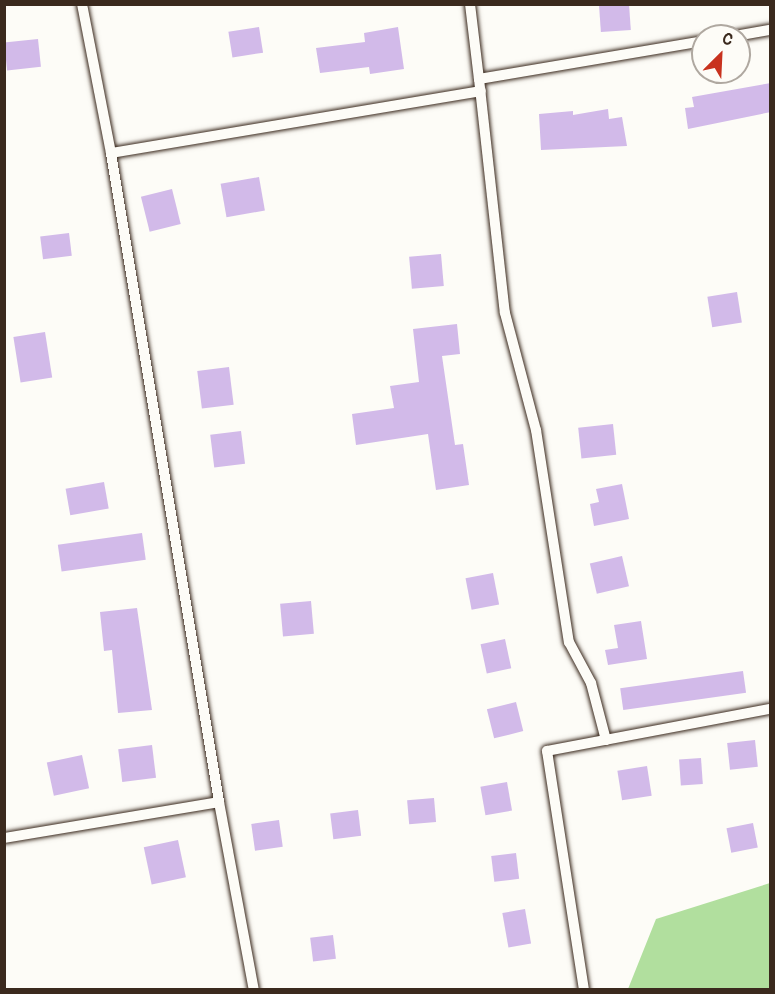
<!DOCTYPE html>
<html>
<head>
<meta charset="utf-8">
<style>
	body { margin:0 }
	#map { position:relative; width:775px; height:994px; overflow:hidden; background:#fdfcf7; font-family:Pangolin,sans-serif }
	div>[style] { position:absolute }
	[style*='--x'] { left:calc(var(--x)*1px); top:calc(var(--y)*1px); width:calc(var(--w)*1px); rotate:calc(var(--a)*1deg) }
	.green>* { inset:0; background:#b1df9e }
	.building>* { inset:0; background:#d2bae9; transform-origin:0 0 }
	.roads { filter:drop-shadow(0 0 2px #3b2a1e) drop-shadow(0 0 2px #3b2a1e) }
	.service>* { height:10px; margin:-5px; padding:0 5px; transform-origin:5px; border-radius:5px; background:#fdfcf7 }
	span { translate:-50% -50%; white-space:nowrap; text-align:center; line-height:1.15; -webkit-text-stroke:4.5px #fdfcf7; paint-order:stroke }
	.frame { position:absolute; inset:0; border:6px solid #3b2a1e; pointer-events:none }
	.north { position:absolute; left:691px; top:24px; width:60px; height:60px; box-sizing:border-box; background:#fdfcf7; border:2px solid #afa8a0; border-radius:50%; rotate:24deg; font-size:16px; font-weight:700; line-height:24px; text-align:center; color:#3b2a1e }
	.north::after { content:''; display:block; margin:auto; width:21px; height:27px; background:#c8321e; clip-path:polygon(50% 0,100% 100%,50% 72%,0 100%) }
</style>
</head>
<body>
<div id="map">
	<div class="green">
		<div style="clip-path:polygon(770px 883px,770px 989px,628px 989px,656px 919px)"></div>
	</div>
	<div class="building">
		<div style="left:629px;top:4px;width:26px;height:30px;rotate:86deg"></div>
		<div style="left:259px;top:27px;width:26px;height:31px;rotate:81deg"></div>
		<div style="clip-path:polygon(398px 27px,404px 69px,370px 74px,369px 67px,320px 73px,316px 48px,365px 42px,364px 33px)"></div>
		<div style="left:38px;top:39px;width:28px;height:34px;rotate:84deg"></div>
		<div style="clip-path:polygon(771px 83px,771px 112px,688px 129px,685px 108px,694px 107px,692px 97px)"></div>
		<div style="clip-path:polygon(608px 109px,609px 119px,622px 117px,627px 146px,541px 150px,539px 114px,573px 111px,573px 115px)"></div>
		<div style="left:259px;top:177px;width:34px;height:39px;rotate:80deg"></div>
		<div style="left:172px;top:189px;width:36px;height:32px;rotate:76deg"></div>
		<div style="left:69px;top:233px;width:23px;height:29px;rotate:83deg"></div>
		<div style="left:441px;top:254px;width:32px;height:32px;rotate:85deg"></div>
		<div style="left:737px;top:292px;width:31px;height:30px;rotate:81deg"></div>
		<div style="clip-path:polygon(457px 324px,460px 354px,442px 356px,455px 445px,463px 444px,469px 485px,436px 490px,428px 434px,356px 445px,352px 414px,394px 408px,390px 386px,419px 382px,413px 329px)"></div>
		<div style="left:45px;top:332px;width:46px;height:32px;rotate:81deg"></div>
		<div style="left:229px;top:367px;width:38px;height:32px;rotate:83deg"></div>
		<div style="left:613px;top:424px;width:31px;height:35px;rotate:84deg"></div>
		<div style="left:241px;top:431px;width:33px;height:31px;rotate:83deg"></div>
		<div style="left:104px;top:482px;width:27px;height:39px;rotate:80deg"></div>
		<div style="clip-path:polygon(622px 484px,629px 519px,594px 526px,590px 504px,599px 502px,596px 489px)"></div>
		<div style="left:142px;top:533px;width:27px;height:85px;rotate:82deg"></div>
		<div style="left:622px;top:556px;width:31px;height:33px;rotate:77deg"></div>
		<div style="left:493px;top:573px;width:32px;height:28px;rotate:79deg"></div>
		<div style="left:311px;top:601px;width:33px;height:31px;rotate:85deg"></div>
		<div style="clip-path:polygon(137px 608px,152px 710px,118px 713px,112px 650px,104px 651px,100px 612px)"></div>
		<div style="clip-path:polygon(641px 621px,647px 659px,608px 665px,605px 650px,618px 648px,614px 625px)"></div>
		<div style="left:505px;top:639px;width:30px;height:25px;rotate:78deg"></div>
		<div style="left:743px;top:671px;width:22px;height:124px;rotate:82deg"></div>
		<div style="left:516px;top:702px;width:30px;height:30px;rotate:76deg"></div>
		<div style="left:755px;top:740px;width:27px;height:28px;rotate:84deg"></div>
		<div style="left:152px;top:745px;width:33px;height:34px;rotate:83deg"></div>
		<div style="left:82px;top:755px;width:34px;height:36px;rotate:78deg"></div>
		<div style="left:701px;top:758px;width:26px;height:22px;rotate:86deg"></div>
		<div style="left:647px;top:766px;width:30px;height:30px;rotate:81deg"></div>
		<div style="left:507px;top:782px;width:29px;height:27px;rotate:80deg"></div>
		<div style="left:434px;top:798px;width:24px;height:27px;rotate:85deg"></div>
		<div style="left:358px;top:810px;width:26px;height:28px;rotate:83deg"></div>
		<div style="left:279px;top:820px;width:27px;height:28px;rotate:82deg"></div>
		<div style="left:753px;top:823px;width:25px;height:27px;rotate:79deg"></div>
		<div style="left:178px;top:840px;width:38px;height:35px;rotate:78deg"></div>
		<div style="left:516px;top:853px;width:26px;height:25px;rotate:83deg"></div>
		<div style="left:525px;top:909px;width:35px;height:23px;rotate:80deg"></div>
		<div style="left:333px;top:935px;width:24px;height:23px;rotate:83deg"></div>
	</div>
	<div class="roads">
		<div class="service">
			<div style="--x:82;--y:4;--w:152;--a:79"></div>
			<div style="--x:111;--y:153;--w:658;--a:80.55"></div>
			<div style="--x:219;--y:802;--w:191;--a:79.5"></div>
			<div style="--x:470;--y:4;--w:76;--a:83.2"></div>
			<div style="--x:479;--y:79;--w:227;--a:-9.6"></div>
			<div style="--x:735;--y:36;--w:36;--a:-10"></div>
			<div style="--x:479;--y:79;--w:235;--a:83.7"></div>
			<div style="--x:505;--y:313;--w:121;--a:75.2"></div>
			<div style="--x:536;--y:430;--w:215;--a:81.2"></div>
			<div style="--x:569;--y:642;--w:47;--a:61.8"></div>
			<div style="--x:591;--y:683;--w:59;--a:75.3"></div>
			<div style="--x:111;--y:153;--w:375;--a:-9.5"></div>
			<div style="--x:4;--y:838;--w:218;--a:-9.5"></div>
			<div style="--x:584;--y:990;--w:242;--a:-98.8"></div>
			<div style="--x:547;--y:751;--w:227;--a:-10.7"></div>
		</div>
	</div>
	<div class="frame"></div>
	<div class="north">С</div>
</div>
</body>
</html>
